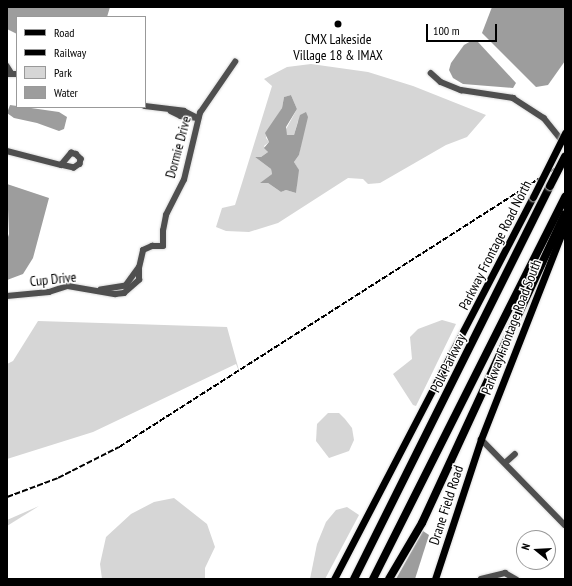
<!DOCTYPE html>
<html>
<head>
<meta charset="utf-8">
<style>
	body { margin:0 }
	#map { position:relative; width:572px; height:586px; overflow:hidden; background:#fff; font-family:"PT Sans Narrow",sans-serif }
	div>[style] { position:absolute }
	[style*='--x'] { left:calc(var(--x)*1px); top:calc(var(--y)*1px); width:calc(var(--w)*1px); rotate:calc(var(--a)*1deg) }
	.green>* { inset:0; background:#d6d6d6 }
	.water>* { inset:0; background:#9d9d9d }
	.roads { filter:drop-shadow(0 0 1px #dbdbdb) drop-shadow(0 0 1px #dbdbdb) }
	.minor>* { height:5.5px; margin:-2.75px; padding:0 2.75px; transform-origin:2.75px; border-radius:2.75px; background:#4f4f4f }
	.major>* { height:7px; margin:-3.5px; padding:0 3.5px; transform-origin:3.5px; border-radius:3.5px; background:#000 }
	.highway>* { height:8px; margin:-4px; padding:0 4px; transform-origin:4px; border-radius:4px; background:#000 }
	.rail>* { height:1.5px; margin-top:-0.75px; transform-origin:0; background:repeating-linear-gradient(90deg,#000 0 6px,transparent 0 8px) }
	.bridges { filter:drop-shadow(0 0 1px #dbdbdb) drop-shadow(0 0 1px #dbdbdb) }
	.major-bridge>* { height:7px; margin:-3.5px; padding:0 3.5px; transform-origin:3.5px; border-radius:3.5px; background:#000 }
	.highway-bridge>* { height:8px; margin:-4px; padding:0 4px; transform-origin:4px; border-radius:4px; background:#000 }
	.dots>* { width:11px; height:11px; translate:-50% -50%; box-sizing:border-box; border:2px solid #fff; border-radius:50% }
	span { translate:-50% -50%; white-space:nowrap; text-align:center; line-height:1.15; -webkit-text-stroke:3px #fff; paint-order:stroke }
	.poi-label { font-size:14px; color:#000 }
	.street-label { font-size:14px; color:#000 }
	.frame { position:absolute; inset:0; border:8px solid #000; pointer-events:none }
	.legend { position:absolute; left:16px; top:16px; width:130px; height:92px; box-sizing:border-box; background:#fff; border:1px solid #999; margin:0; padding:5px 7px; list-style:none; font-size:12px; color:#000 }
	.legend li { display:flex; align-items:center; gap:8px; height:20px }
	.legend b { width:20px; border:1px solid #999 }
	.north { position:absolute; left:516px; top:530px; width:40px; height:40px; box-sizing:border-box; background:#fff; border:1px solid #999; border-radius:50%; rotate:288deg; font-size:11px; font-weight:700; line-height:16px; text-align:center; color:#000 }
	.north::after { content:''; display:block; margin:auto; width:14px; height:18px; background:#000; clip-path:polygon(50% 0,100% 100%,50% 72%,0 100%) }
	.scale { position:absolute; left:426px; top:24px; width:71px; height:18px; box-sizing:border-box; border:2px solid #000; border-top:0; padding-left:5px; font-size:12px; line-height:14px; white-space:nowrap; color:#000; -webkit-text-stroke:3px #fff; paint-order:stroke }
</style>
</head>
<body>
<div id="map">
	<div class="green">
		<div style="clip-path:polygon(evenodd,311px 64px,368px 72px,413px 86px,486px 115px,467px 137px,446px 145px,380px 183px,368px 184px,363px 179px,348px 178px,278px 223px,249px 232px,226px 231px,216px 227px,222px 208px,235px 205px,242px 183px,272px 86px,264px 79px,287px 67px,311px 64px,291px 95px,297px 109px,285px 131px,287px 135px,294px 135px,298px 121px,303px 133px,299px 155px,294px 162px,298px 169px,296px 193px,286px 190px,281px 192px,268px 183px,261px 183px,272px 174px,271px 169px,255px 157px,261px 157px,268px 152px,264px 146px,269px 142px,266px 138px,268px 131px,282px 108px,284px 97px,291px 95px)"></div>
		<div style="clip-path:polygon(442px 320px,456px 324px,416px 406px,413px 405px,393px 374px,412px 359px,410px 337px,418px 329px)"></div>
		<div style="clip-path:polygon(38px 321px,227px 327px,240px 374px,236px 364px,93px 432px,7px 459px,7px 364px,13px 361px)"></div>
		<div style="clip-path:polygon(328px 413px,339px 413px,345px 419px,352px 428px,354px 440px,349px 451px,329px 458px,316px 441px,317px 424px)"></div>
		<div style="clip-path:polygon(174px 498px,207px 524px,215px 547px,205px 568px,205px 579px,102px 579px,100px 564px,106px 537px,131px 514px,154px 502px)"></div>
		<div style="clip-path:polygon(39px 506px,7px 526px,7px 520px)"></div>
		<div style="clip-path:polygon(347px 507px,359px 515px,325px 579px,310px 579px,317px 544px,326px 522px,336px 510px)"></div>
	</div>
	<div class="water">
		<div style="clip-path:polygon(7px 7px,110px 7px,107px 17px,17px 17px,17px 34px,7px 29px)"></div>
		<div style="clip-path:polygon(492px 7px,565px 7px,565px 61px,548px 85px,536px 87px,482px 33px)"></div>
		<div style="clip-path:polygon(471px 41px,478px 42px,516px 83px,513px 88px,463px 84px,453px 78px,449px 70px,451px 63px,464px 45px)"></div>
		<div style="clip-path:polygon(291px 95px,297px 109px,286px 127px,287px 135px,294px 135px,300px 115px,306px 112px,308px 117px,299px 155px,294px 162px,299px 170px,296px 193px,286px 190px,281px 192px,268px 183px,260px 183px,272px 174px,271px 169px,255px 157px,261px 157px,268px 152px,264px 148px,269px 142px,265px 133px,282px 108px,284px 97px)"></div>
		<div style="clip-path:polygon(10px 105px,59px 112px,67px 117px,64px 129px,59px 131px,37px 123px,14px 118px,7px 113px)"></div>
		<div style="clip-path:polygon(7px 184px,49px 198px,33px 258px,23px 274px,7px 280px,7px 240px,9px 234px)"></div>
		<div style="clip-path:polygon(423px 531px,429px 535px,415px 579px,396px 579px)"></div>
	</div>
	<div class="roads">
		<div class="minor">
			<div style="--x:7;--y:66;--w:9;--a:58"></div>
			<div style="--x:431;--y:73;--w:13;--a:42"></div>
			<div style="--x:441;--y:82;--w:22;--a:22"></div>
			<div style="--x:461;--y:90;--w:53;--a:8.7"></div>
			<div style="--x:513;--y:98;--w:37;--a:33"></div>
			<div style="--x:544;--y:118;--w:27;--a:51"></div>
			<div style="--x:561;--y:139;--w:5;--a:-37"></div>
			<div style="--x:7;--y:74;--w:10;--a:0"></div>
			<div style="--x:145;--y:106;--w:39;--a:7"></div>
			<div style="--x:184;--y:111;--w:16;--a:27"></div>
			<div style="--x:171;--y:111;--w:11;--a:27"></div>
			<div style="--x:181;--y:116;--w:17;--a:7"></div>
			<div style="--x:7;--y:151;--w:56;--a:14.5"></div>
			<div style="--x:71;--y:153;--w:5;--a:11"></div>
			<div style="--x:76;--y:154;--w:7;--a:45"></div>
			<div style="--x:81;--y:159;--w:5;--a:101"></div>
			<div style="--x:80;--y:164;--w:7;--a:146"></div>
			<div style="--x:74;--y:168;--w:13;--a:-167"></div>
			<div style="--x:61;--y:165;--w:16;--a:-50"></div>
			<div style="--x:139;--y:268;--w:18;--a:-77"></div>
			<div style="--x:143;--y:250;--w:10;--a:-24"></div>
			<div style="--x:152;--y:246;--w:11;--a:0"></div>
			<div style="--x:163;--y:246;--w:15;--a:-90"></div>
			<div style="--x:163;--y:231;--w:16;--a:-79"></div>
			<div style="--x:166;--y:215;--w:39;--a:-63"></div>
			<div style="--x:184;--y:180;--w:69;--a:-76.6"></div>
			<div style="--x:200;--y:113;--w:62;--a:-55.5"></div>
			<div style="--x:7;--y:296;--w:42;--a:-5.4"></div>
			<div style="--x:49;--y:292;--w:20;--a:-18"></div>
			<div style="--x:68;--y:286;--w:48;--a:9.7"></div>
			<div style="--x:115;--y:294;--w:9;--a:-6"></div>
			<div style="--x:124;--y:293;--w:20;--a:-41"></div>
			<div style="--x:139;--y:280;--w:12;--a:-90"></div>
			<div style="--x:139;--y:268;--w:22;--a:126"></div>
			<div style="--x:126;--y:286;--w:25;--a:171"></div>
			<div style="--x:481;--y:439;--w:120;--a:45.7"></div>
			<div style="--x:505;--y:463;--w:13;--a:-42"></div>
			<div style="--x:481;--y:579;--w:25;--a:-14"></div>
			<div style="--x:505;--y:573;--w:13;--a:29"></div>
		</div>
		<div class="major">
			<div style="--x:334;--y:579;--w:431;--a:-62.5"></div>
			<div style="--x:435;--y:579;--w:147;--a:-71.8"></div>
			<div style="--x:481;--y:439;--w:230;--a:-68.6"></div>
		</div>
		<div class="highway">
			<div style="--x:354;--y:579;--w:439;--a:-63.5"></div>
			<div style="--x:373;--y:579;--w:428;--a:-63.3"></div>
			<div style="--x:389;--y:579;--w:65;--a:-59.5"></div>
			<div style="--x:422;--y:523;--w:340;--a:-65.2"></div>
		</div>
	</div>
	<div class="rail">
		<div style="--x:7;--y:497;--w:54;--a:-20.4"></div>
		<div style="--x:58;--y:478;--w:68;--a:-26.9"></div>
		<div style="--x:119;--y:447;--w:529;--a:-32.58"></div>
	</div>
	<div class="bridges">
		<div class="major-bridge">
			<div style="--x:533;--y:197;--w:72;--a:-63.4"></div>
		</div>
		<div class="highway-bridge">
			<div style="--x:550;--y:186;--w:33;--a:-63"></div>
		</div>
	</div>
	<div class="dots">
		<div style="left:338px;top:24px;background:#000"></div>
	</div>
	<div class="poi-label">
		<span style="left:338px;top:47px">CMX Lakeside<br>Village 18 &amp; IMAX</span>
	</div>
	<div class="street-label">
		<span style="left:178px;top:147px;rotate:-75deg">Dormie Drive</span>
		<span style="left:495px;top:245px;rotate:-63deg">Parkway Frontage Road North</span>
		<span style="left:53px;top:279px;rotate:-6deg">Cup Drive</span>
		<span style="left:511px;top:327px;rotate:-69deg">Parkway Frontage Road South</span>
		<span style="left:448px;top:363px;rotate:-64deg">Polk Parkway</span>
		<span style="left:446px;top:505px;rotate:-72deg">Drane Field Road</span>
	</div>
	<div class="frame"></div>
	<ul class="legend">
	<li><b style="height:5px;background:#000"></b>Road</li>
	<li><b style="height:5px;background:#000"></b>Railway</li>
	<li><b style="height:11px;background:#d6d6d6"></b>Park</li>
	<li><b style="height:11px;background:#9d9d9d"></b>Water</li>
	</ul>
	<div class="north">N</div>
	<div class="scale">100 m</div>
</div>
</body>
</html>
